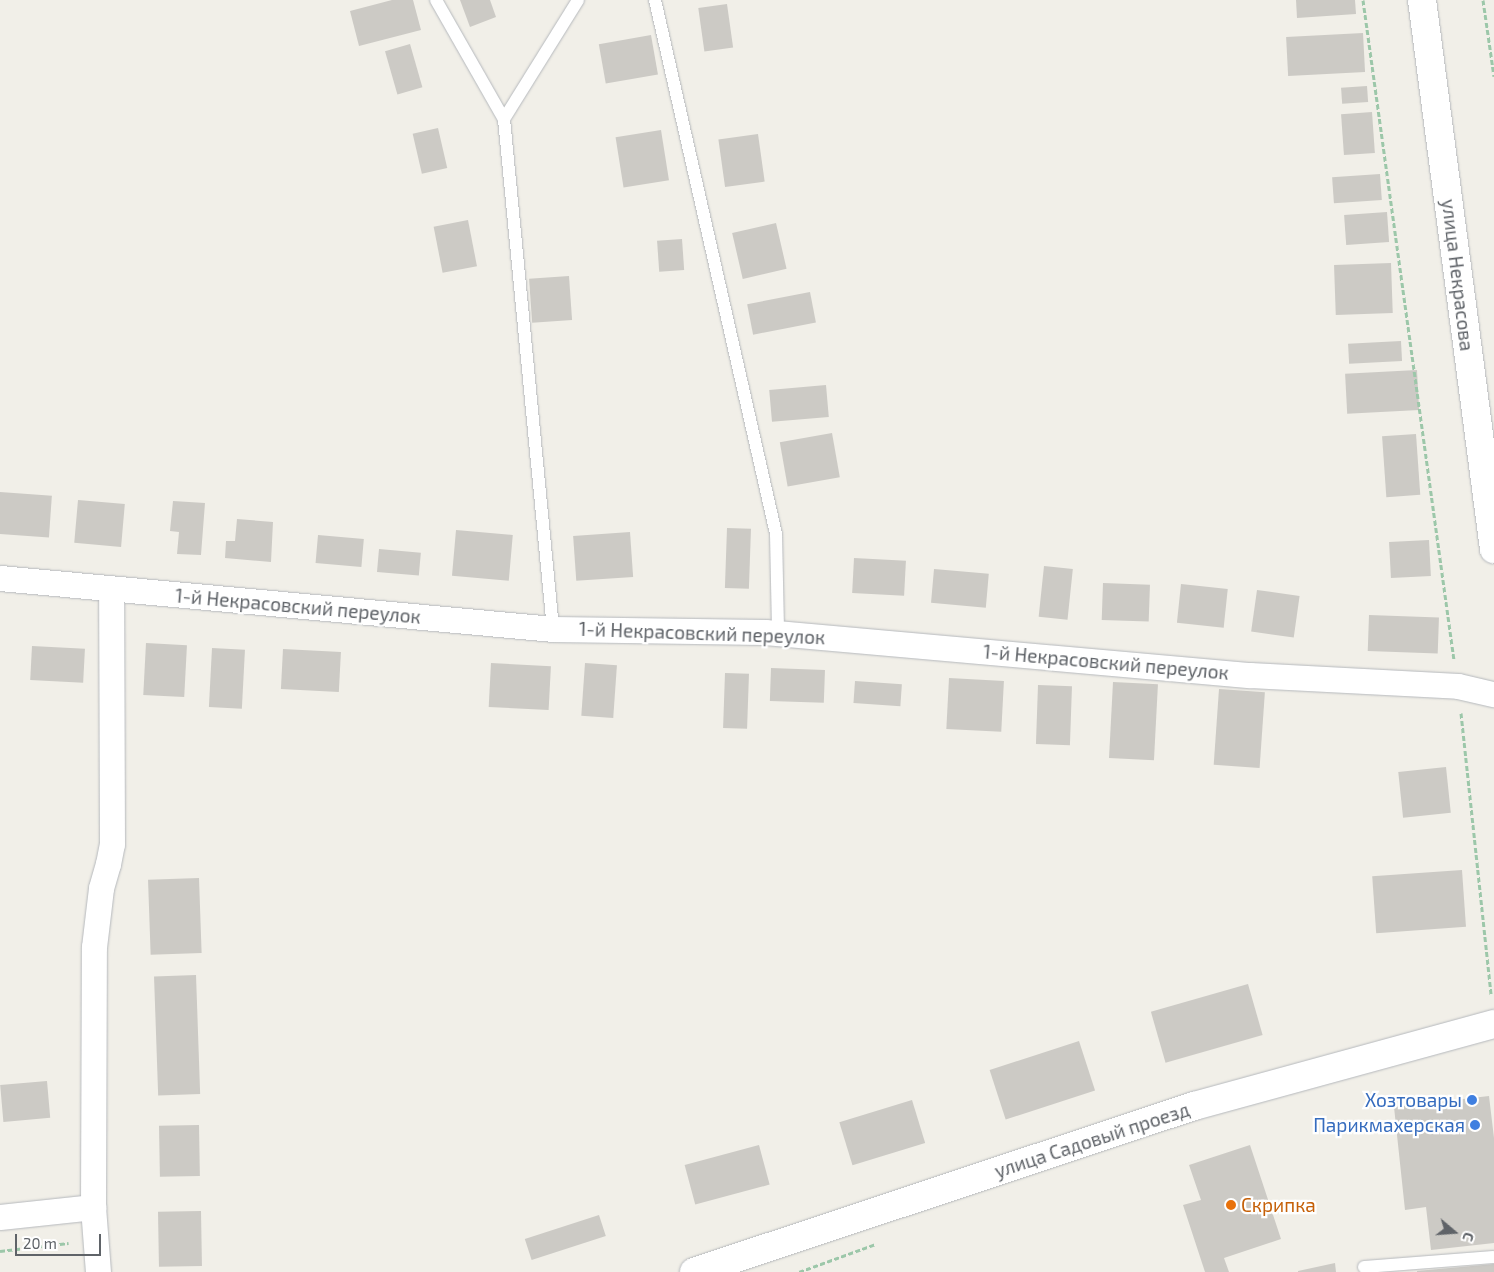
<!DOCTYPE html>
<html>
<head>
<meta charset="utf-8">
<style>
	body { margin:0 }
	#map { position:relative; width:1494px; height:1272px; overflow:hidden; background:#f1efe8; font-family:"Exo 2",sans-serif }
	div>[style] { position:absolute }
	[style*='--x'] { left:calc(var(--x)*1px); top:calc(var(--y)*1px); width:calc(var(--w)*1px); rotate:calc(var(--a)*1deg) }
	.building>* { inset:0; background:#cccac5; transform-origin:0 0 }
	.path>* { height:3px; margin-top:-1.5px; transform-origin:0; background:repeating-linear-gradient(90deg,#9cc7a9 0 5px,transparent 0 7.5px) }
	.roads { filter:drop-shadow(0 0 1px #b5b8bc) drop-shadow(0 0 1px #b5b8bc) }
	.lane>* { height:12px; margin:-6px; padding:0 6px; transform-origin:6px; border-radius:6px; background:#fff }
	.street>* { height:25px; margin:-12.5px; padding:0 12.5px; transform-origin:12.5px; border-radius:12.5px; background:#fff }
	.secondary>* { height:28px; margin:-14px; padding:0 14px; transform-origin:14px; border-radius:14px; background:#fff }
	.dots>* { width:14px; height:14px; translate:-50% -50%; box-sizing:border-box; border:2px solid #fff; border-radius:50% }
	span { translate:-50% -50%; white-space:nowrap; text-align:center; line-height:1.15; -webkit-text-stroke:4.5px #fff; paint-order:stroke }
	.street-label { font-size:19px; color:#5f6368 }
	.shop-label { font-size:19px; color:#366cbe }
	.right { translate:-100% -50%; text-align:right }
	.food-label { font-size:19px; color:#c56008 }
	.left { translate:0 -50%; text-align:left }
	.north { position:absolute; left:1429px; top:1207px; width:50px; height:50px; -webkit-text-stroke:4px #fff; paint-order:stroke; rotate:108deg; font-size:14px; font-weight:700; line-height:20px; text-align:center; color:#5f6368 }
	.north::after { content:''; display:block; margin:auto; width:18px; height:22px; background:#5f6368; clip-path:polygon(50% 0,100% 100%,50% 72%,0 100%) }
	.scale { position:absolute; left:15px; top:1234px; width:86px; height:22px; box-sizing:border-box; border:2px solid #5f6368; border-top:0; padding-left:6px; font-size:15px; line-height:18px; white-space:nowrap; color:#5f6368; -webkit-text-stroke:4px #fff; paint-order:stroke }
</style>
</head>
<body>
<div id="map">
	<div class="building">
		<div style="clip-path:polygon(392px 0,413px 0,421px 30px,359px 46px,350px 11px)"></div>
		<div style="clip-path:polygon(460px 0,490px 0,496px 17px,470px 27px)"></div>
		<div style="clip-path:polygon(1296px 0,1355px 0,1356px 14px,1297px 18px)"></div>
		<div style="left:727px;top:4px;width:44px;height:29px;rotate:82deg"></div>
		<div style="left:1363px;top:33px;width:39px;height:77px;rotate:87deg"></div>
		<div style="left:651px;top:35px;width:40px;height:53px;rotate:80deg"></div>
		<div style="left:410px;top:44px;width:45px;height:26px;rotate:74deg"></div>
		<div style="left:1367px;top:86px;width:16px;height:26px;rotate:86deg"></div>
		<div style="left:1372px;top:112px;width:41px;height:31px;rotate:86deg"></div>
		<div style="left:438px;top:128px;width:41px;height:26px;rotate:77deg"></div>
		<div style="left:661px;top:130px;width:51px;height:46px;rotate:81deg"></div>
		<div style="left:758px;top:134px;width:48px;height:40px;rotate:82deg"></div>
		<div style="left:1380px;top:174px;width:26px;height:48px;rotate:86deg"></div>
		<div style="left:1387px;top:212px;width:30px;height:43px;rotate:86deg"></div>
		<div style="left:468px;top:220px;width:47px;height:35px;rotate:79deg"></div>
		<div style="left:776px;top:223px;width:47px;height:45px;rotate:77deg"></div>
		<div style="left:682px;top:239px;width:31px;height:25px;rotate:86deg"></div>
		<div style="left:1391px;top:263px;width:50px;height:57px;rotate:88deg"></div>
		<div style="left:569px;top:276px;width:44px;height:40px;rotate:86deg"></div>
		<div style="left:810px;top:292px;width:31px;height:64px;rotate:79deg"></div>
		<div style="left:1401px;top:341px;width:20px;height:53px;rotate:87deg"></div>
		<div style="left:1417px;top:370px;width:40px;height:72px;rotate:87deg"></div>
		<div style="left:826px;top:385px;width:32px;height:57px;rotate:85deg"></div>
		<div style="left:832px;top:433px;width:45px;height:53px;rotate:80deg"></div>
		<div style="left:1416px;top:434px;width:61px;height:34px;rotate:86deg"></div>
		<div style="left:0;top:492px;width:52px;height:42px;rotate:4deg"></div>
		<div style="left:78px;top:500px;width:47px;height:43px;rotate:5deg"></div>
		<div style="clip-path:polygon(173px 501px,205px 503px,201px 555px,177px 554px,179px 532px,170px 531px)"></div>
		<div style="clip-path:polygon(237px 519px,273px 522px,271px 562px,225px 558px,226px 541px,235px 541px)"></div>
		<div style="left:727px;top:528px;width:24px;height:60px;rotate:2deg"></div>
		<div style="left:456px;top:530px;width:57px;height:46px;rotate:5deg"></div>
		<div style="left:630px;top:532px;width:45px;height:57px;rotate:86deg"></div>
		<div style="left:318px;top:535px;width:46px;height:28px;rotate:5deg"></div>
		<div style="left:1429px;top:540px;width:36px;height:40px;rotate:87deg"></div>
		<div style="left:379px;top:549px;width:42px;height:23px;rotate:5deg"></div>
		<div style="left:854px;top:558px;width:52px;height:35px;rotate:3deg"></div>
		<div style="left:1044px;top:566px;width:29px;height:51px;rotate:6deg"></div>
		<div style="left:934px;top:569px;width:55px;height:34px;rotate:5deg"></div>
		<div style="left:1103px;top:583px;width:47px;height:37px;rotate:2deg"></div>
		<div style="left:1181px;top:584px;width:47px;height:39px;rotate:6deg"></div>
		<div style="left:1257px;top:590px;width:43px;height:42px;rotate:8deg"></div>
		<div style="left:1369px;top:615px;width:70px;height:36px;rotate:2deg"></div>
		<div style="left:146px;top:643px;width:41px;height:52px;rotate:3deg"></div>
		<div style="left:32px;top:646px;width:53px;height:34px;rotate:3deg"></div>
		<div style="left:212px;top:648px;width:33px;height:59px;rotate:3deg"></div>
		<div style="left:283px;top:649px;width:58px;height:40px;rotate:3deg"></div>
		<div style="left:491px;top:663px;width:60px;height:44px;rotate:3deg"></div>
		<div style="left:585px;top:663px;width:32px;height:53px;rotate:4deg"></div>
		<div style="left:771px;top:668px;width:54px;height:33px;rotate:2deg"></div>
		<div style="left:725px;top:673px;width:24px;height:55px;rotate:2deg"></div>
		<div style="left:949px;top:678px;width:55px;height:51px;rotate:3deg"></div>
		<div style="left:855px;top:681px;width:47px;height:22px;rotate:4deg"></div>
		<div style="left:1113px;top:682px;width:45px;height:76px;rotate:3deg"></div>
		<div style="left:1038px;top:685px;width:34px;height:59px;rotate:2deg"></div>
		<div style="left:1219px;top:689px;width:46px;height:76px;rotate:4deg"></div>
		<div style="left:1446px;top:767px;width:46px;height:48px;rotate:84deg"></div>
		<div style="left:1462px;top:870px;width:57px;height:90px;rotate:86deg"></div>
		<div style="left:199px;top:878px;width:75px;height:51px;rotate:88deg"></div>
		<div style="left:196px;top:975px;width:119px;height:42px;rotate:88deg"></div>
		<div style="left:1248px;top:984px;width:53px;height:101px;rotate:74deg"></div>
		<div style="left:1079px;top:1041px;width:52px;height:94px;rotate:72deg"></div>
		<div style="left:47px;top:1081px;width:37px;height:47px;rotate:85deg"></div>
		<div style="clip-path:polygon(1489px 1096px,1494px 1138px,1494px 1243px,1431px 1250px,1426px 1207px,1405px 1210px,1394px 1107px)"></div>
		<div style="left:912px;top:1100px;width:45px;height:76px;rotate:73deg"></div>
		<div style="left:199px;top:1125px;width:51px;height:40px;rotate:89deg"></div>
		<div style="left:759px;top:1145px;width:41px;height:77px;rotate:75deg"></div>
		<div style="clip-path:polygon(1250px 1145px,1281px 1239px,1224px 1258px,1229px 1272px,1205px 1272px,1183px 1205px,1201px 1200px,1189px 1165px)"></div>
		<div style="left:201px;top:1211px;width:55px;height:43px;rotate:89deg"></div>
		<div style="left:599px;top:1215px;width:22px;height:78px;rotate:72deg"></div>
		<div style="clip-path:polygon(1335px 1263px,1336px 1272px,1298px 1272px,1298px 1271px)"></div>
		<div style="clip-path:polygon(1494px 1264px,1494px 1272px,1417px 1272px,1417px 1271px)"></div>
	</div>
	<div class="path">
		<div style="--x:1363;--y:0;--w:666;--a:82.15"></div>
		<div style="--x:1483;--y:0;--w:77;--a:81.8"></div>
		<div style="--x:1461;--y:713;--w:284;--a:83.9"></div>
		<div style="--x:0;--y:1251;--w:69;--a:-6.6"></div>
		<div style="--x:799;--y:1272;--w:82;--a:-20"></div>
	</div>
	<div class="roads">
		<div class="lane">
			<div style="--x:436;--y:0;--w:137;--a:60.3"></div>
			<div style="--x:504;--y:119;--w:512;--a:84.51"></div>
			<div style="--x:655;--y:0;--w:548;--a:77.23"></div>
			<div style="--x:776;--y:534;--w:99;--a:88.8"></div>
			<div style="--x:504;--y:119;--w:140;--a:-58.1"></div>
			<div style="--x:1364;--y:1267;--w:130;--a:-4.4"></div>
		</div>
		<div class="street">
			<div style="--x:0;--y:578;--w:555;--a:5.27"></div>
			<div style="--x:553;--y:629;--w:212;--a:0.8"></div>
			<div style="--x:765;--y:632;--w:487;--a:5.1"></div>
			<div style="--x:1250;--y:675;--w:208;--a:3"></div>
			<div style="--x:1458;--y:686;--w:37;--a:13"></div>
			<div style="--x:0;--y:1217;--w:94;--a:-6.1"></div>
			<div style="--x:98;--y:1272;--w:65;--a:-94.4"></div>
			<div style="--x:93;--y:1207;--w:260;--a:-89.8"></div>
			<div style="--x:94;--y:947;--w:59;--a:-83.2"></div>
			<div style="--x:101;--y:888;--w:25;--a:-74"></div>
			<div style="--x:108;--y:864;--w:20;--a:-79"></div>
			<div style="--x:112;--y:844;--w:255;--a:-90.2"></div>
		</div>
		<div class="secondary">
			<div style="--x:1422;--y:0;--w:554;--a:82.53"></div>
			<div style="--x:694;--y:1272;--w:527;--a:-18.37"></div>
			<div style="--x:1194;--y:1106;--w:311;--a:-15.3"></div>
		</div>
	</div>
	<div class="dots">
		<div style="left:1472px;top:1100px;background:#3f7fe0"></div>
		<div style="left:1475px;top:1125px;background:#3f7fe0"></div>
		<div style="left:1231px;top:1205px;background:#e8710a"></div>
	</div>
	<div class="street-label">
		<span style="left:1458px;top:275px;rotate:83deg">улица Некрасова</span>
		<span style="left:298px;top:606px;rotate:5deg">1-й Некрасовский переулок</span>
		<span style="left:702px;top:633px;rotate:2deg">1-й Некрасовский переулок</span>
		<span style="left:1106px;top:662px;rotate:5deg">1-й Некрасовский переулок</span>
		<span style="left:1092px;top:1140px;rotate:-18deg">улица Садовый проезд</span>
	</div>
	<div class="shop-label">
		<span class="right" style="left:1462px;top:1100px">Хозтовары</span>
		<span class="right" style="left:1465px;top:1125px">Парикмахерская</span>
	</div>
	<div class="food-label">
		<span class="left" style="left:1241px;top:1205px">Скрипка</span>
	</div>
	<div class="north">С</div>
	<div class="scale">20 m</div>
</div>
</body>
</html>
